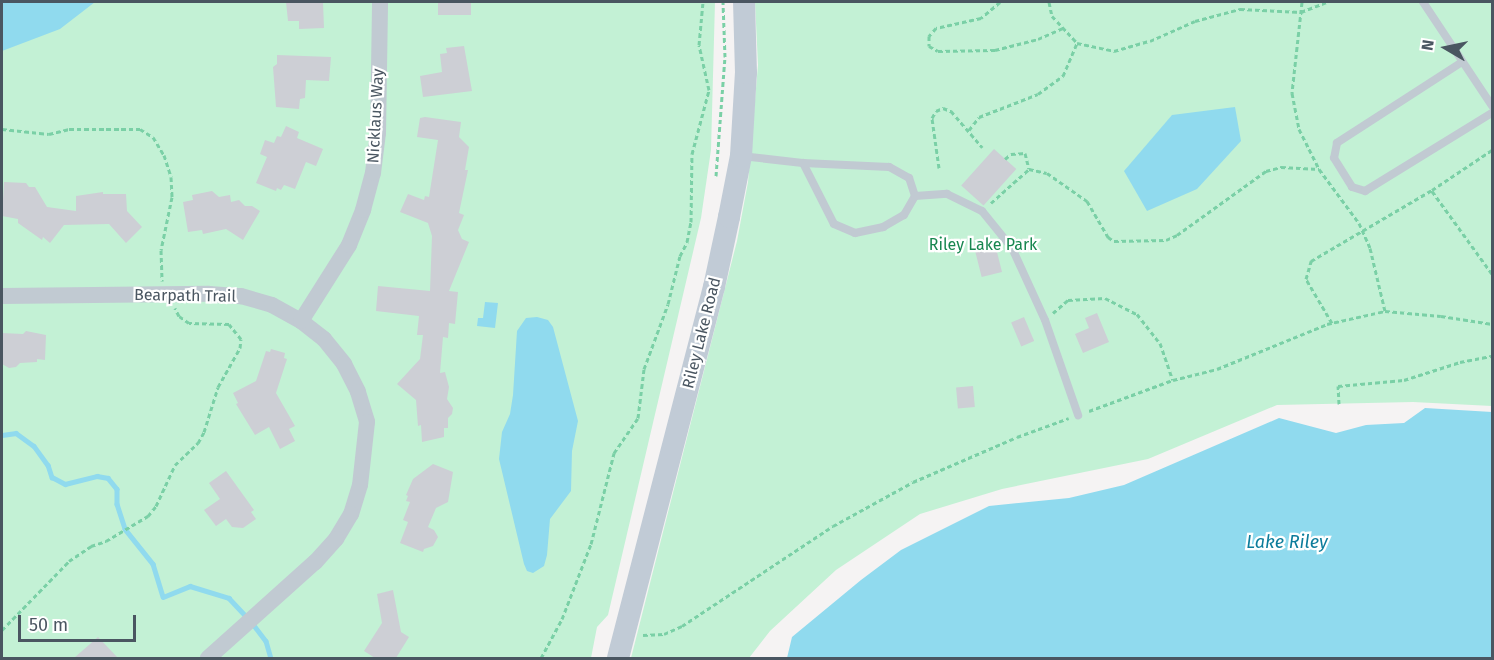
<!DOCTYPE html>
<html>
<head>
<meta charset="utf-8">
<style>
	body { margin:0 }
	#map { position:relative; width:1494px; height:660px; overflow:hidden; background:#f5f3f3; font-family:"Fira Sans",sans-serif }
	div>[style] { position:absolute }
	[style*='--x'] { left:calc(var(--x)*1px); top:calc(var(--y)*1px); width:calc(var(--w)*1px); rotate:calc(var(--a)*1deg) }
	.green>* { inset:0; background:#c3f1d5 }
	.water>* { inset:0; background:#90daee }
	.stream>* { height:4.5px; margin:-2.25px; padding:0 2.25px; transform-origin:2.25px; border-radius:2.25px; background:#90daee }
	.building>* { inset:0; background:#cdcfd5; transform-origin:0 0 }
	.path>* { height:3px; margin-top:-1.5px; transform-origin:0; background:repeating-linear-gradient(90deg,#7ad0a6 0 4.5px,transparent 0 7.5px) }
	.lane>* { height:8px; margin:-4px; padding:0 4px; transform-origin:4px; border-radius:4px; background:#c1cad2 }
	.street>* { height:16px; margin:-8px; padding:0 8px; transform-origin:8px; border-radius:8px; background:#c1cad2 }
	.secondary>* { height:22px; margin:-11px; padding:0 11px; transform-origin:11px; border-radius:11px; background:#c1cbd6 }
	span { translate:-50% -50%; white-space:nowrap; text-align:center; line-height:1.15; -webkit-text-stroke:4.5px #fff; paint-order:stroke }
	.street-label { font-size:16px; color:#4a5661 }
	.park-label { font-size:16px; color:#17864f }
	.water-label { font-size:18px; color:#0c7c9b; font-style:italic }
	.frame { position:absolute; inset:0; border:3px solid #4a5661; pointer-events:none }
	.north { position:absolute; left:1416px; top:18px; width:60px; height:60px; -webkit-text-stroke:4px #fff; paint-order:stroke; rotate:279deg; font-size:16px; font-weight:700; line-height:24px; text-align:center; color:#4a5661 }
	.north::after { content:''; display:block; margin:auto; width:21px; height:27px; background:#4a5661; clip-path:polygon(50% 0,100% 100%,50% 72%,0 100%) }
	.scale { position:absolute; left:18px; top:615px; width:118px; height:27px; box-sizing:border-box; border:3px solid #4a5661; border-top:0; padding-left:8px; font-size:18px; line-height:21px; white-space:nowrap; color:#4a5661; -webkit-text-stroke:4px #fff; paint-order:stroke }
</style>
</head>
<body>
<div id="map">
	<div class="green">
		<div style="clip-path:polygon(2px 2px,715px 2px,711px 150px,701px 218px,608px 615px,597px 627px,591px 658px,2px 658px)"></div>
		<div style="clip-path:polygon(755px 2px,1492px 2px,1492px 406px,1413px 402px,1277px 405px,1148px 459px,1002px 489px,920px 514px,836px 570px,770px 631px,749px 658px,631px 658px,737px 241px,748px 182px,758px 65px)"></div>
	</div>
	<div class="water">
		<div style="clip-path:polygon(2px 2px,95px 2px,60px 29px,2px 51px)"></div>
		<div style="clip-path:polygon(1235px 107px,1241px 141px,1197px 189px,1147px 211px,1124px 171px,1172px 115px)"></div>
		<div style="clip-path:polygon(485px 302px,498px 303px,495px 328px,477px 326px,478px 318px,483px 318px)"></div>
		<div style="clip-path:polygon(537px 317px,548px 320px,553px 327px,578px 421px,572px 451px,571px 491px,550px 519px,547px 555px,544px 566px,533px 573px,527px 571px,524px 564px,499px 459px,502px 432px,510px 414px,513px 395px,517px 331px,526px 318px)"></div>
		<div style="clip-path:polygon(1425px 408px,1492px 412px,1492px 658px,787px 658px,792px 637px,861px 580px,901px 550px,989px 506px,1069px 498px,1124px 485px,1279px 418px,1336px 433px,1366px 425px,1404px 423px)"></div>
	</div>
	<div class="stream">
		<div style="--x:2;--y:435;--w:14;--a:-8"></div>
		<div style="--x:16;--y:433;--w:22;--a:36"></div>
		<div style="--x:34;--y:446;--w:24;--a:54"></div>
		<div style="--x:48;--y:465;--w:13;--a:72"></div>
		<div style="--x:52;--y:477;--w:15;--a:28"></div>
		<div style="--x:65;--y:484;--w:33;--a:-14"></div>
		<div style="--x:97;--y:476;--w:11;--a:10"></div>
		<div style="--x:108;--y:478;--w:14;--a:51"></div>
		<div style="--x:117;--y:489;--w:15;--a:90"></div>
		<div style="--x:117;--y:504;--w:26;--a:72"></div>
		<div style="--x:125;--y:529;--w:45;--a:51.3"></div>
		<div style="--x:153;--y:564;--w:34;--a:73"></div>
		<div style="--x:163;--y:597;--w:29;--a:-22"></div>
		<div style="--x:190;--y:586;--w:41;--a:17.1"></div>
		<div style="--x:229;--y:598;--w:26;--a:47"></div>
		<div style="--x:253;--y:624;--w:21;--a:53"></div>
		<div style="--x:266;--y:641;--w:18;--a:74"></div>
	</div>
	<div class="building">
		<div style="clip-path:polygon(286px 2px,323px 2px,324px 28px,299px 29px,299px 21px,288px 21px)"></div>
		<div style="left:438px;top:2px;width:33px;height:13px"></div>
		<div style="clip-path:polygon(464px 46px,472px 91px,423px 97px,420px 76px,442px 72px,440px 54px,447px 53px,446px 48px)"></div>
		<div style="clip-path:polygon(277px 55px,331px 57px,329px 81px,306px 80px,305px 98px,300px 99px,299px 109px,276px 107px,273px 67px,277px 64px)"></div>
		<div style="clip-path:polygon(425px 117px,461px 122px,459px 137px,469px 147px,465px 170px,468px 170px,459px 213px,464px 215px,458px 230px,462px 239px,469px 242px,449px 291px,458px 292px,455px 324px,449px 323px,448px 338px,443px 337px,440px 373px,445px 372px,449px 387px,447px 399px,453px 408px,452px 414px,448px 418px,448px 428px,444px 428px,444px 437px,422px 442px,421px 425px,418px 426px,416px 400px,397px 384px,420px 359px,423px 335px,417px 335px,419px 316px,376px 311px,378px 286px,430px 291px,432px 236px,428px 223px,400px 212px,408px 194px,424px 200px,425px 196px,429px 197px,438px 140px,417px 137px,420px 118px)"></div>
		<div style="clip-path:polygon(286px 126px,299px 132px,297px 138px,323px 149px,316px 166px,306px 162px,295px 189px,284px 185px,281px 190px,277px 188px,276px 191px,256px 183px,267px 157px,260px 154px,265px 140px,274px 143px,277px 136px,281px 137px)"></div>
		<div style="left:994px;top:149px;width:30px;height:49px;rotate:42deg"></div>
		<div style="clip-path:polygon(4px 182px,26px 183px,29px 187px,35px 187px,47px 207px,76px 211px,76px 196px,103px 192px,103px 194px,126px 194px,127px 211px,142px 227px,126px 243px,109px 224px,64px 225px,50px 243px,43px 237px,42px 240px,18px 223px,18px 219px,2px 216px)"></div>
		<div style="clip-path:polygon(212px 191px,219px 197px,230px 195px,231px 202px,239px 200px,245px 206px,252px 206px,260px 211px,243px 240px,226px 229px,203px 234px,202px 230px,188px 232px,183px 202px,193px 200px,192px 195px)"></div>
		<div style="left:994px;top:240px;width:33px;height:21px;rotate:76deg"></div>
		<div style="clip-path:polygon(1097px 313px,1109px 342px,1083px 353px,1075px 334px,1089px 328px,1085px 318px)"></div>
		<div style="left:1024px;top:317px;width:26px;height:14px;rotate:67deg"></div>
		<div style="clip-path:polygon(26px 331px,46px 335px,45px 360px,37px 359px,37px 362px,20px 363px,16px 367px,9px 368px,2px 364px,2px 333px,23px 334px)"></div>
		<div style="clip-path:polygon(271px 349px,285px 353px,284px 358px,287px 359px,276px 393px,295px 426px,289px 429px,295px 441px,280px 449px,269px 427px,255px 435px,236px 404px,238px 403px,233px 393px,256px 381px,266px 351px,270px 352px)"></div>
		<div style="left:973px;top:386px;width:21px;height:17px;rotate:85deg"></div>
		<div style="clip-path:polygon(433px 464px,453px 472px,448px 502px,436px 508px,428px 527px,434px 530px,438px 537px,433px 546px,424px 549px,423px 552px,400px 543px,408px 522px,403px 520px,410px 502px,406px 501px,408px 496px,406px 495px,413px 479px)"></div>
		<div style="clip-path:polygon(226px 471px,254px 510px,251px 512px,256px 519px,243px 528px,232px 527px,226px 519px,216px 526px,204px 510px,220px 499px,209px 483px)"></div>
		<div style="clip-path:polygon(393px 590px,401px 632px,409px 637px,396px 658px,375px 658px,364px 651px,382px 623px,377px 594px)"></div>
		<div style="clip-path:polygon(98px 637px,118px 658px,74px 658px)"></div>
	</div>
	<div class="path">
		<div style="--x:1000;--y:2;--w:25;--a:140"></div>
		<div style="--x:981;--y:18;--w:46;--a:167.5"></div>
		<div style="--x:936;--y:28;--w:11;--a:131"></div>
		<div style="--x:929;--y:36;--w:10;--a:90"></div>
		<div style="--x:929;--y:46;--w:10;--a:29"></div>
		<div style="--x:938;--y:51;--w:57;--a:-1"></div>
		<div style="--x:995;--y:50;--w:44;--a:-14.3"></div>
		<div style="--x:1038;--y:39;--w:27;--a:-24"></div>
		<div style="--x:1049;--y:2;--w:14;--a:78"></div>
		<div style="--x:1052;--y:16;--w:37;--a:47"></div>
		<div style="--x:1077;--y:43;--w:38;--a:12"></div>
		<div style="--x:1114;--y:51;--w:37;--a:-16"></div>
		<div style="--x:1150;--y:41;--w:49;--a:-24"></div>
		<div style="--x:1195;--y:21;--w:47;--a:-14.9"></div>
		<div style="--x:1240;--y:9;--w:61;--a:2.8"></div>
		<div style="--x:1301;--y:12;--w:28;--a:-21"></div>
		<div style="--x:1302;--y:2;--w:92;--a:96.3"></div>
		<div style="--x:1292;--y:93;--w:37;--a:79"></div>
		<div style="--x:1299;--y:129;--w:45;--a:63.4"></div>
		<div style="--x:1319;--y:169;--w:67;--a:53.5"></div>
		<div style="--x:1359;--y:223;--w:27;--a:66"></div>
		<div style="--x:1370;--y:248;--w:65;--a:76.6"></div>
		<div style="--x:2;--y:129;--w:47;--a:6.1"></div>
		<div style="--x:49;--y:134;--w:21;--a:-14"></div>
		<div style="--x:69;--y:129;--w:71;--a:0"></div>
		<div style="--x:140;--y:129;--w:15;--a:32"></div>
		<div style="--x:153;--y:137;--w:21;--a:59"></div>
		<div style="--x:164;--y:155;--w:23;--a:72"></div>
		<div style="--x:171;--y:177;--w:20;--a:87"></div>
		<div style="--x:172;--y:197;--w:54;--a:101.7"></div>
		<div style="--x:161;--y:250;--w:31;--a:88"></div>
		<div style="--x:969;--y:130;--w:16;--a:-52"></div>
		<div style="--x:979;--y:117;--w:63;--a:-21.3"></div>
		<div style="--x:1038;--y:94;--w:31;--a:-36"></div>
		<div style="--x:1063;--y:76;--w:36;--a:-67"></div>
		<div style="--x:1005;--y:159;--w:8;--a:-40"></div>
		<div style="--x:1011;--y:154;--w:14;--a:-4"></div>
		<div style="--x:1025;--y:153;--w:16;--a:76"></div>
		<div style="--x:939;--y:168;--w:50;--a:-98"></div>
		<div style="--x:932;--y:118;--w:8;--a:-60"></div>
		<div style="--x:936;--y:111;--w:8;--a:-23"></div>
		<div style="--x:943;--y:108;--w:9;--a:21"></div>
		<div style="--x:951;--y:111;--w:48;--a:49.3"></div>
		<div style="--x:716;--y:176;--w:119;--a:-85.7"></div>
		<div style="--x:725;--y:57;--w:55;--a:-92.1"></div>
		<div style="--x:1432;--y:191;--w:102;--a:54.1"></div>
		<div style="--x:991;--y:203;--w:51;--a:-41.8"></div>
		<div style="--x:1029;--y:169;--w:18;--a:13"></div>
		<div style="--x:1047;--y:173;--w:49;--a:35"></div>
		<div style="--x:1087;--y:201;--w:42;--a:59.7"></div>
		<div style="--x:1108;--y:237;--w:7;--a:34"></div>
		<div style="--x:1114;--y:241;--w:52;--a:-1.1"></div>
		<div style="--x:1166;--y:240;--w:12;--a:-24"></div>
		<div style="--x:1177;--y:235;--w:110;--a:-35.7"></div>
		<div style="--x:1266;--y:171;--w:16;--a:-15"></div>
		<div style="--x:1281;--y:167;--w:38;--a:3"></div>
		<div style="--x:1053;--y:313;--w:20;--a:-41"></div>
		<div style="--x:1068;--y:300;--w:37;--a:-3"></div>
		<div style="--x:1105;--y:298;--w:36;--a:27"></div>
		<div style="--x:1137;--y:314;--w:37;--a:52"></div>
		<div style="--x:1160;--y:343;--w:39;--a:71"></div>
		<div style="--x:1332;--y:323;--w:51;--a:-120.6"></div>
		<div style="--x:1306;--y:279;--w:19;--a:-74"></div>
		<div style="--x:1311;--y:261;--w:140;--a:-30.4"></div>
		<div style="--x:1432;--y:190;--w:72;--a:-33.7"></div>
		<div style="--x:1339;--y:404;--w:18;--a:-93"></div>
		<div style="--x:1338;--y:386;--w:66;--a:-5.2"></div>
		<div style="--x:1404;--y:380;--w:59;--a:-17.8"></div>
		<div style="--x:1460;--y:362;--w:33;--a:-11"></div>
		<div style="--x:1089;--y:411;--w:90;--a:-20.3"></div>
		<div style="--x:1173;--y:380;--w:45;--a:-14"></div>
		<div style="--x:1217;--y:369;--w:119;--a:-22.2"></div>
		<div style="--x:1327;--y:324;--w:59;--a:-12.6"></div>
		<div style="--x:1385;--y:311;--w:56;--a:5.1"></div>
		<div style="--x:1441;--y:316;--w:52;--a:8.9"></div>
		<div style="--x:2;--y:630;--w:96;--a:-45.8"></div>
		<div style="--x:69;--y:561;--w:27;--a:-34"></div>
		<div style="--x:91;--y:546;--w:16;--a:-18"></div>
		<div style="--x:106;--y:541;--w:49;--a:-30.8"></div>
		<div style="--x:148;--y:516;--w:13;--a:-51"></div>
		<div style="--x:156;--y:506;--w:45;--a:-65.1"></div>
		<div style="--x:175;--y:465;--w:32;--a:-44"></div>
		<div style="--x:198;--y:443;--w:13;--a:-61"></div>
		<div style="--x:204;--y:432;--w:47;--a:-72.7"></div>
		<div style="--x:218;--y:387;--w:45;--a:-60.6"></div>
		<div style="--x:240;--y:348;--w:9;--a:-84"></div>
		<div style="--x:241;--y:339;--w:19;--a:-129"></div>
		<div style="--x:229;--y:324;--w:40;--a:-178.6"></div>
		<div style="--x:189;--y:323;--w:12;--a:-145"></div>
		<div style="--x:179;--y:316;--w:9;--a:-117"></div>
		<div style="--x:643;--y:635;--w:21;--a:-3"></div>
		<div style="--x:664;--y:634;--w:20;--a:-24"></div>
		<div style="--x:682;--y:626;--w:181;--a:-33.5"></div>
		<div style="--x:833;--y:526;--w:91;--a:-28.8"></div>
		<div style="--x:913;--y:482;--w:113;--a:-23.4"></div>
		<div style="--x:1017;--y:437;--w:55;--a:-20.1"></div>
		<div style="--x:541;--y:658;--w:44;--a:-61.7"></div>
		<div style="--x:562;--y:619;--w:80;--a:-68.9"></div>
		<div style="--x:591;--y:544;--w:94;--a:-75.8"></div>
		<div style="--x:614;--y:453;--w:42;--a:-55.6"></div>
		<div style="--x:638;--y:418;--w:49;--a:-83"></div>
		<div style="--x:644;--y:369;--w:69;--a:-69.7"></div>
		<div style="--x:668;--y:304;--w:49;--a:-76"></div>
		<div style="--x:680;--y:256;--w:16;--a:-63"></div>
		<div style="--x:687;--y:242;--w:20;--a:-79"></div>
		<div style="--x:691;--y:222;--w:68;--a:-89.2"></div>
		<div style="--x:692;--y:154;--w:66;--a:-75.1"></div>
		<div style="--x:709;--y:90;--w:46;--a:-102.5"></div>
		<div style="--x:699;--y:45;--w:43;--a:-84.7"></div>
	</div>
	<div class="lane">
		<div style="--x:1423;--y:2;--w:125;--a:56.4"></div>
		<div style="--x:1462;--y:62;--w:149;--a:147.1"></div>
		<div style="--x:1337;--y:143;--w:15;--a:101"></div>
		<div style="--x:1334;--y:158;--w:34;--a:58"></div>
		<div style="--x:1352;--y:187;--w:14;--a:17"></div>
		<div style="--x:1365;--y:191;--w:149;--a:-31.6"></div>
		<div style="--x:741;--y:156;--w:62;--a:6.4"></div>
		<div style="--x:803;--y:163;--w:68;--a:63.1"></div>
		<div style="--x:834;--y:224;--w:23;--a:23"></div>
		<div style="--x:855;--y:233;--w:29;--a:-12"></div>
		<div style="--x:883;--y:227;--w:24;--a:-30"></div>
		<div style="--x:904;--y:215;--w:22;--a:-60"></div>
		<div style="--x:915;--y:196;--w:19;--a:-108"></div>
		<div style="--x:909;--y:178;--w:23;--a:-151"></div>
		<div style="--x:889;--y:167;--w:86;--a:-177.3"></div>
		<div style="--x:915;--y:196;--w:32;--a:-4"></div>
		<div style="--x:947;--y:194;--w:39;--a:26"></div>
		<div style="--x:982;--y:211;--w:48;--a:51"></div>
		<div style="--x:1012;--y:248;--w:79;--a:65.4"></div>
		<div style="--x:1045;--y:320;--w:101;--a:70.8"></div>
	</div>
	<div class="street">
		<div style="--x:2;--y:296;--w:207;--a:-0.6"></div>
		<div style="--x:209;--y:294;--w:32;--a:4"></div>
		<div style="--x:241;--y:296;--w:32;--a:16"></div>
		<div style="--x:272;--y:305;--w:33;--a:29"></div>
		<div style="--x:301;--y:321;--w:29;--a:38"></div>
		<div style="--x:324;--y:339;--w:32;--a:51"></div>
		<div style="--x:344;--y:364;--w:31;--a:63"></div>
		<div style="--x:358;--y:392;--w:31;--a:73"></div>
		<div style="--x:367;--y:422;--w:63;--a:96.3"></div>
		<div style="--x:360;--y:485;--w:30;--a:107"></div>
		<div style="--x:351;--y:514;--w:29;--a:121"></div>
		<div style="--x:336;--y:539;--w:31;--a:132"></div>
		<div style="--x:315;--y:562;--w:144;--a:138.1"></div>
		<div style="--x:301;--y:321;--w:90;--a:-57.7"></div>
		<div style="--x:349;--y:245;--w:38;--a:-68"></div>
		<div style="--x:363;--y:210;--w:38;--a:-75"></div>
		<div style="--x:373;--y:173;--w:40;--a:-82.9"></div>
		<div style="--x:378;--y:133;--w:131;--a:-89.1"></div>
	</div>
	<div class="secondary">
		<div style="--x:618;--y:658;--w:383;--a:-75.5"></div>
		<div style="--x:714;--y:287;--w:72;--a:-77.9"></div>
		<div style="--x:729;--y:217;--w:62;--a:-78.9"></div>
		<div style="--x:741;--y:156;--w:83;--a:-86.6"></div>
		<div style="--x:746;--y:73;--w:71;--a:-91.6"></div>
	</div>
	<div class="street-label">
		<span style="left:376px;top:116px;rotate:-87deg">Nicklaus Way</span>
		<span style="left:185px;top:296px;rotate:1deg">Bearpath Trail</span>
		<span style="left:702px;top:333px;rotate:-76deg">Riley Lake Road</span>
	</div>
	<div class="park-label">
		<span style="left:983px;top:245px">Riley Lake Park</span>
	</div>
	<div class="water-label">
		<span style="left:1287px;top:542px">Lake Riley</span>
	</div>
	<div class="frame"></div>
	<div class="north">N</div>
	<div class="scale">50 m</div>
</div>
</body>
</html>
